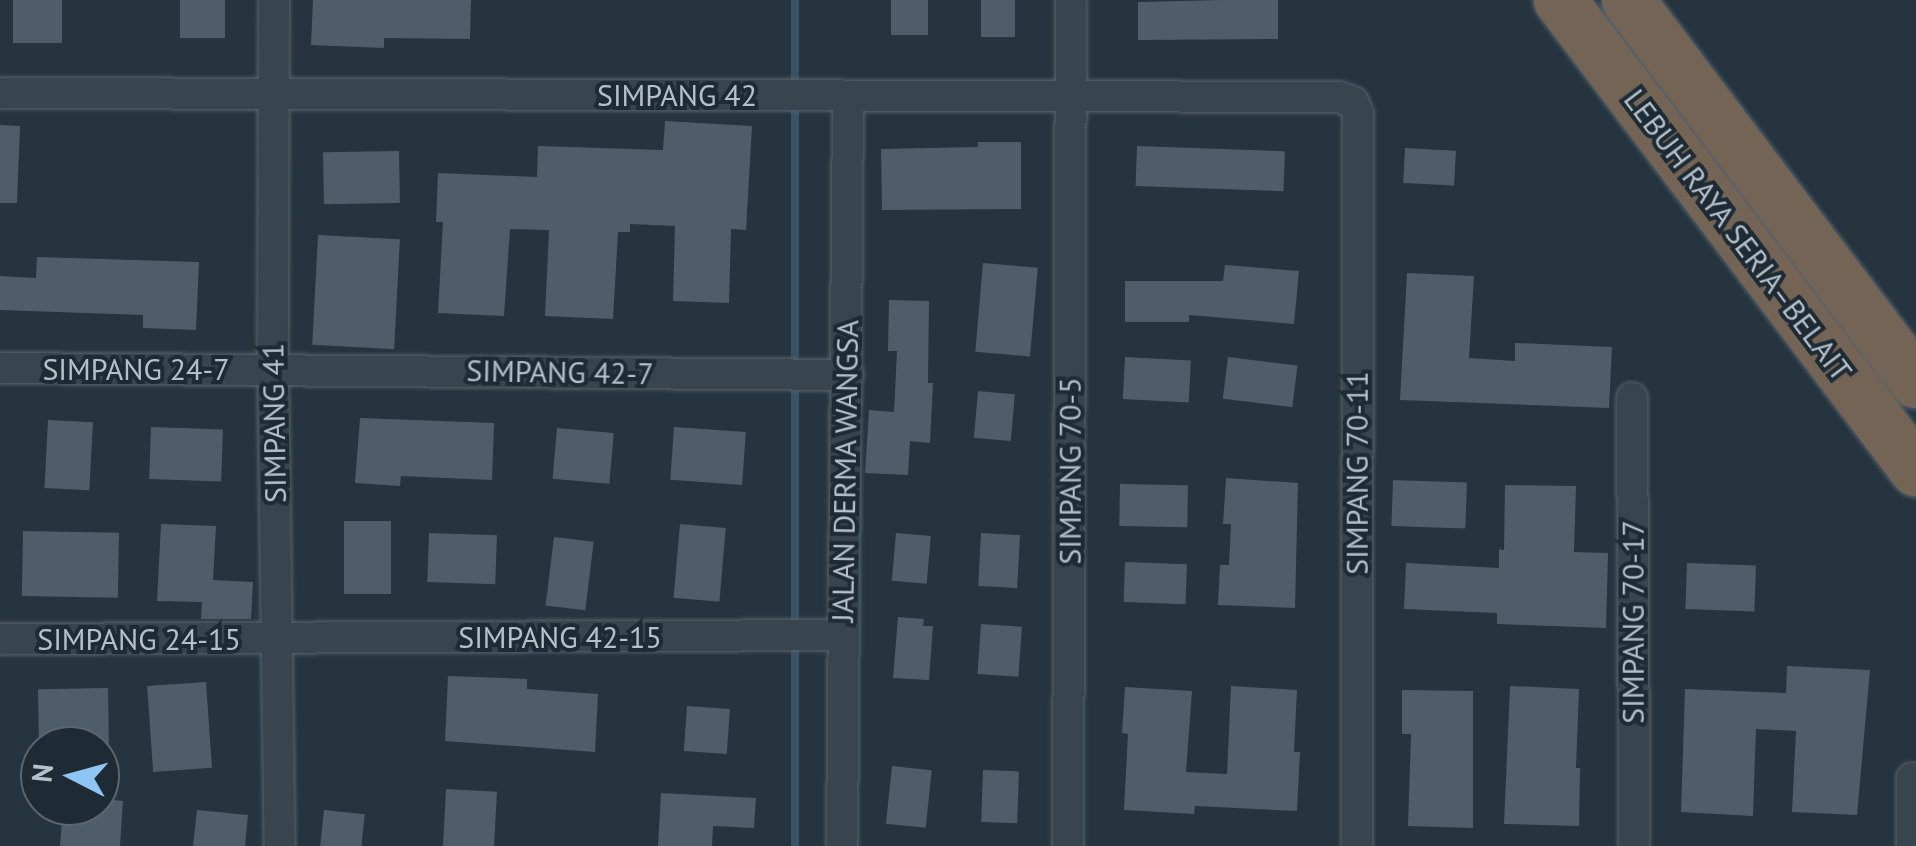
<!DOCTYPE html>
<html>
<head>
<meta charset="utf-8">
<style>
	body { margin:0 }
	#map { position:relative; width:1916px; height:846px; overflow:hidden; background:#25343e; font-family:"PT Sans",sans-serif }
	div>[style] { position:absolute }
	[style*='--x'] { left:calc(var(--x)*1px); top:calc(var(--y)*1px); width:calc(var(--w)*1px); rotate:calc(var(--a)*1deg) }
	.stream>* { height:8px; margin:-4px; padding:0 4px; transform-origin:4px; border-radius:4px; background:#395265 }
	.building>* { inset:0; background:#4e5d69; transform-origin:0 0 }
	.roads { filter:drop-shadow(0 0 2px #57636c) drop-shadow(0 0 2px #57636c) }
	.street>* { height:30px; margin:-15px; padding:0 15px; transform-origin:15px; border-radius:15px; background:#39454e }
	.highway>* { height:52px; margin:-26px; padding:0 26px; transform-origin:26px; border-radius:26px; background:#746456 }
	span { translate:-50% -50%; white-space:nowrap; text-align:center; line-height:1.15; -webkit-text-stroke:8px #1e2a34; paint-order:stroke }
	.street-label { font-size:30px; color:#b5c0c9 }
	.north { position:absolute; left:20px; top:726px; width:100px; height:100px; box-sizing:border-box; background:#1e2a34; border:2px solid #5a6670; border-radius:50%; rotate:276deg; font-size:28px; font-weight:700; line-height:40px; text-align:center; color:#b5c0c9 }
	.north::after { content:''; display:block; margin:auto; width:35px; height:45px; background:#8ec5f5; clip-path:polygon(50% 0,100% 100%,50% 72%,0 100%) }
</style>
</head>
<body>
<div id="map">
	<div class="stream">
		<div style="--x:795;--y:0;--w:87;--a:90"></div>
		<div style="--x:795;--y:101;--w:266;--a:90"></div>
		<div style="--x:795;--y:381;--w:246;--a:90"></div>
		<div style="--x:795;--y:641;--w:205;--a:90"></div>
	</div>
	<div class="building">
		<div style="left:13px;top:0;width:49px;height:43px"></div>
		<div style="left:180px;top:0;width:45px;height:38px"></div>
		<div style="clip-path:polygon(313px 0,471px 0,470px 39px,384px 38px,384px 48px,311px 45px)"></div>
		<div style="left:891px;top:0;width:37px;height:35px"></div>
		<div style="left:981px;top:0;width:34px;height:37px"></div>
		<div style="clip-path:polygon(1224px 0,1278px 0,1278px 39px,1138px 40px,1138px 2px)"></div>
		<div style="clip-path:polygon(665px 121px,752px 126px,746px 230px,731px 229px,729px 303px,673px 301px,675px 226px,630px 224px,630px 232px,618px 232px,613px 319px,545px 316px,549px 230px,510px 229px,504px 316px,438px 313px,443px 222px,436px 222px,438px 173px,537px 177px,538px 146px,663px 150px)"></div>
		<div style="clip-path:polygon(0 125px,20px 126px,17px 203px,0 203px)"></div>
		<div style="clip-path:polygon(978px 142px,1021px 142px,1021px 209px,882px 210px,881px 149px,978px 147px)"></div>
		<div style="left:1137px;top:146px;width:148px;height:40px;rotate:2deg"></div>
		<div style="left:1405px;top:148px;width:51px;height:35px;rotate:3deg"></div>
		<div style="left:399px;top:151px;width:52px;height:76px;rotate:89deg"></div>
		<div style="left:318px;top:235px;width:82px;height:110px;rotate:3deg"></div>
		<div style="clip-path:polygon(37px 257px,199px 262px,196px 330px,143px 328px,143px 315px,0 310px,0 276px,36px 278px)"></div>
		<div style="left:983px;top:263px;width:55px;height:89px;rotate:5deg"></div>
		<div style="clip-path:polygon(1225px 265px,1299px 271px,1294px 324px,1189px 315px,1189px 322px,1125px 322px,1125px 281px,1223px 281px)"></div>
		<div style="clip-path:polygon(1407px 273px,1474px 276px,1469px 358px,1515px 361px,1515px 343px,1612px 347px,1609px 408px,1400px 400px)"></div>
		<div style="clip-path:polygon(889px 300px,929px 301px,928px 383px,933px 383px,930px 443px,910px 441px,908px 475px,865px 473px,869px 410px,894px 412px,897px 351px,888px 351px)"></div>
		<div style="left:1125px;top:357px;width:66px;height:42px;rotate:3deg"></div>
		<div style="left:1228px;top:357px;width:70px;height:42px;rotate:7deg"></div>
		<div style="left:978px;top:391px;width:37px;height:47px;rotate:5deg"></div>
		<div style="clip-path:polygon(360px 418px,494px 423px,492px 480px,401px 476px,400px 486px,355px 483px)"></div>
		<div style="left:48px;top:420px;width:45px;height:68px;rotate:3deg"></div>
		<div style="left:151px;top:427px;width:72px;height:52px;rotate:2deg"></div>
		<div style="left:674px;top:427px;width:72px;height:53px;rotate:4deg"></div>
		<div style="left:557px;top:428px;width:57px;height:51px;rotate:5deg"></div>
		<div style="clip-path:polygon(1226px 478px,1298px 483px,1295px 608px,1218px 605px,1220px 565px,1229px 565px,1231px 524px,1223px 524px)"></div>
		<div style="left:1393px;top:480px;width:74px;height:46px;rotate:2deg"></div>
		<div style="left:1120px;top:484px;width:68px;height:42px;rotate:1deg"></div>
		<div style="clip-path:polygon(1505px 485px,1576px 486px,1574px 552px,1608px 553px,1606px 628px,1497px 624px,1497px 613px,1404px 609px,1406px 563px,1499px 568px,1499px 549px,1504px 550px)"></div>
		<div style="left:344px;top:521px;width:47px;height:73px"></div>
		<div style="clip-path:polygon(161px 524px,216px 526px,213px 580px,253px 582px,251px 619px,201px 619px,202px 602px,157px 601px)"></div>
		<div style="left:680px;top:524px;width:46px;height:74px;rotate:5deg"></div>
		<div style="left:23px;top:531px;width:96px;height:65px;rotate:1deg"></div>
		<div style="left:429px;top:533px;width:68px;height:49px;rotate:2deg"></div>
		<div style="left:896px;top:533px;width:35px;height:48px;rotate:5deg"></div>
		<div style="left:981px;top:533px;width:39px;height:53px;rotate:3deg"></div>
		<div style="left:554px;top:537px;width:40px;height:69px;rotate:7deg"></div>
		<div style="left:1125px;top:562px;width:62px;height:40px;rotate:2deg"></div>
		<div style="left:1687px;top:563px;width:69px;height:46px;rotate:2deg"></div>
		<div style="clip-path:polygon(898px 617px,924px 619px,923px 626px,933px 626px,929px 680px,893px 678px)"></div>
		<div style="left:981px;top:624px;width:41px;height:50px;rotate:4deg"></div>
		<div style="clip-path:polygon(1787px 666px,1870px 670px,1857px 815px,1792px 812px,1796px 731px,1756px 729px,1753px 816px,1681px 812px,1685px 689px,1786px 693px)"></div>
		<div style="clip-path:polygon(448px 676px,527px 679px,527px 689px,598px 694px,595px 752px,445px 741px)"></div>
		<div style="left:206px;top:682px;width:86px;height:59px;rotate:86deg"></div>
		<div style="clip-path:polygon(1231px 686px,1297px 690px,1294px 752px,1300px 752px,1297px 811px,1195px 806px,1194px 814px,1124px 810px,1128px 734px,1122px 733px,1125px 687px,1192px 691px,1186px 772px,1227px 774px)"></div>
		<div style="clip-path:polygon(1510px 686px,1579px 689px,1576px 768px,1580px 768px,1579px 826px,1504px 824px)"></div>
		<div style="left:108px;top:688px;width:58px;height:70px;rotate:89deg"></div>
		<div style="clip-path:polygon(1402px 690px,1473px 691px,1473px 828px,1408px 826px,1411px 734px,1402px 734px)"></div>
		<div style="left:687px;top:706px;width:43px;height:45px;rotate:4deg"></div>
		<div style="left:892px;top:766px;width:40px;height:58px;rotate:6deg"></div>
		<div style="left:983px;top:770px;width:36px;height:52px;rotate:2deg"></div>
		<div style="left:446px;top:789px;width:51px;height:57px;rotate:3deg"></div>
		<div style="clip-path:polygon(661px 793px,756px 798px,754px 828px,713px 826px,712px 846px,658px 846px)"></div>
		<div style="clip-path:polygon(100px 799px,123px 801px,120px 846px,60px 846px,63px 806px,100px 806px)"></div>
		<div style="clip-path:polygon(197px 810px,248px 815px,245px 846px,193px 846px)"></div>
		<div style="left:324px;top:810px;width:41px;height:36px;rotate:6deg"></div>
	</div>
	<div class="roads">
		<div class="street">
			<div style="--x:274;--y:0;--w:369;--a:90.2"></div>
			<div style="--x:273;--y:369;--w:477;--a:89.2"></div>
			<div style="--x:0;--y:93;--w:1339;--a:0.17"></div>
			<div style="--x:1339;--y:97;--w:15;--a:20"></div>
			<div style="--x:1353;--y:102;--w:13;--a:67"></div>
			<div style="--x:1358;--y:114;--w:732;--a:90.08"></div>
			<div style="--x:0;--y:368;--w:848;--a:0.47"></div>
			<div style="--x:1632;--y:398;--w:448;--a:89.7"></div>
			<div style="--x:0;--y:639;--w:842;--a:-0.27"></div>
			<div style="--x:842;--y:846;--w:750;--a:-89.54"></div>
			<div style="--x:1068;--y:846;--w:846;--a:-89.8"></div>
			<div style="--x:1912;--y:846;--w:68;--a:-90"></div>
		</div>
		<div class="highway">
			<div style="--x:1560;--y:0;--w:590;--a:52.86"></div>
			<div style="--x:1628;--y:0;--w:478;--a:53"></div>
		</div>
	</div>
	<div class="street-label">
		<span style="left:677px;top:95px">SIMPANG 42</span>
		<span style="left:1738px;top:235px;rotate:53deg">LEBUH RAYA SERIA–BELAIT</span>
		<span style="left:136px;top:369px">SIMPANG 24-7</span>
		<span style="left:560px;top:372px;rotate:1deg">SIMPANG 42-7</span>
		<span style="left:274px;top:423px;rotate:-91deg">SIMPANG 41</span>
		<span style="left:845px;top:471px;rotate:-89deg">JALAN DERMA WANGSA</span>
		<span style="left:1070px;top:471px;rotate:-90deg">SIMPANG 70-5</span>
		<span style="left:1357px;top:473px;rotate:-90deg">SIMPANG 70-11</span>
		<span style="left:1633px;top:622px;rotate:-90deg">SIMPANG 70-17</span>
		<span style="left:560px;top:637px">SIMPANG 42-15</span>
		<span style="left:139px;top:639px">SIMPANG 24-15</span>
	</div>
	<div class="north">N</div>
</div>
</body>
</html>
